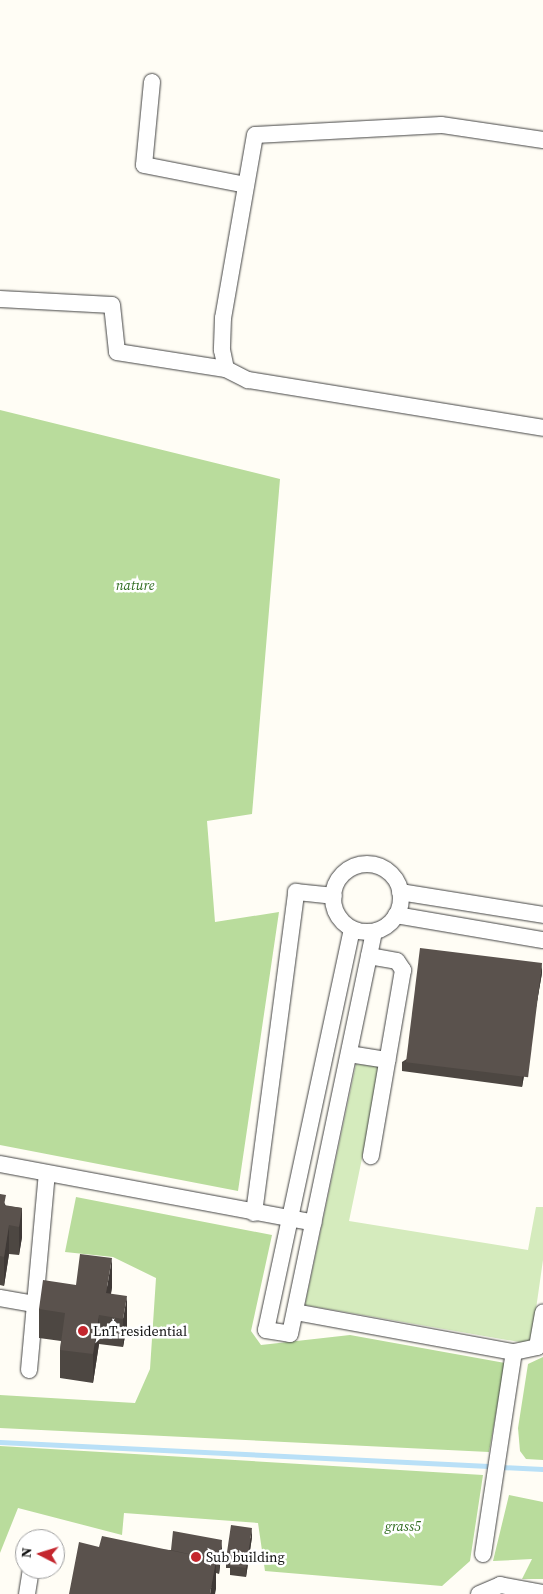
<!DOCTYPE html>
<html>
<head>
<meta charset="utf-8">
<style>
	body { margin:0 }
	#map { position:relative; width:543px; height:1594px; overflow:hidden; background:#fffdf5; font-family:"Source Serif 4",serif }
	div>[style] { position:absolute }
	[style*='--x'] { left:calc(var(--x)*1px); top:calc(var(--y)*1px); width:calc(var(--w)*1px); rotate:calc(var(--a)*1deg) }
	.green>* { inset:0; background:#d5ebbd }
	.forest>* { inset:0; background:#b9dc9c }
	.stream>* { height:4.5px; margin:-2.25px; padding:0 2.25px; transform-origin:2.25px; border-radius:2.25px; background:#b9e0f7 }
	.roads { filter:drop-shadow(0 0 1px #444) drop-shadow(0 0 1px #444) }
	.minor>* { height:16px; margin:-8px; padding:0 8px; transform-origin:8px; border-radius:8px; background:#fff }
	.minor>.ring { margin:-8px; padding:0; box-sizing:content-box; background:none; border:16px solid #fff; border-radius:50% }
	.wall>* { inset:0; background:#4d4742 }
	.shaded-wall>* { inset:0; background:#3f3936 }
	.building>* { inset:0; background:#5a524d; transform-origin:0 0 }
	.dots>* { width:14px; height:14px; translate:-50% -50%; box-sizing:border-box; border:2px solid #fff; border-radius:50% }
	span { translate:-50% -50%; white-space:nowrap; text-align:center; line-height:1.15; -webkit-text-stroke:5px #fff; paint-order:stroke }
	.park-label { font-size:14px; color:#2f6b1f; font-style:italic }
	.poi-label { font-size:14px; color:#111 }
	.left { translate:0 -50%; text-align:left }
	.north { position:absolute; left:15px; top:1529px; width:50px; height:50px; box-sizing:border-box; background:#fff; border:1px solid #a0a0a0; border-radius:50%; rotate:275deg; font-size:14px; font-weight:700; line-height:20px; text-align:center; color:#111 }
	.north::after { content:''; display:block; margin:auto; width:18px; height:22px; background:#c4262e; clip-path:polygon(50% 0,100% 100%,50% 72%,0 100%) }
</style>
</head>
<body>
<div id="map">
	<div class="green">
		<div style="clip-path:polygon(356px 1064px,381px 1067px,349px 1221px,528px 1250px,536px 1207px,543px 1207px,543px 1260px,531px 1344px,305px 1305px)"></div>
	</div>
	<div class="forest">
		<div style="clip-path:polygon(0 410px,280px 479px,252px 814px,207px 821px,215px 922px,279px 912px,238px 1191px,0 1145px)"></div>
		<div style="clip-path:polygon(76px 1197px,272px 1235px,251px 1331px,261px 1345px,350px 1335px,505px 1363px,489px 1452px,0 1428px,0 1395px,135px 1403px,150px 1369px,156px 1278px,113px 1257px,65px 1252px)"></div>
		<div style="clip-path:polygon(543px 1357px,543px 1460px,526px 1459px,520px 1451px,518px 1428px,528px 1364px)"></div>
		<div style="clip-path:polygon(0 1446px,483px 1475px,470px 1561px,442px 1586px,265px 1571px,258px 1523px,124px 1513px,122px 1535px,18px 1508px,0 1553px)"></div>
		<div style="clip-path:polygon(509px 1495px,543px 1502px,543px 1579px,522px 1579px,532px 1559px,493px 1561px)"></div>
	</div>
	<div class="stream">
		<div style="--x:0;--y:1442;--w:494;--a:2.8"></div>
		<div style="--x:501;--y:1467;--w:42;--a:2.7"></div>
	</div>
	<div class="roads">
		<div class="minor">
			<div style="--x:152;--y:82;--w:83;--a:95.5"></div>
			<div style="--x:144;--y:165;--w:104;--a:11.1"></div>
			<div style="--x:543;--y:140;--w:103;--a:-171.6"></div>
			<div style="--x:441;--y:125;--w:186;--a:176.9"></div>
			<div style="--x:255;--y:135;--w:186;--a:99.9"></div>
			<div style="--x:223;--y:318;--w:32;--a:92"></div>
			<div style="--x:222;--y:350;--w:19;--a:78"></div>
			<div style="--x:226;--y:369;--w:25;--a:27"></div>
			<div style="--x:248;--y:380;--w:299;--a:9.2"></div>
			<div style="--x:0;--y:299;--w:112;--a:3.1"></div>
			<div style="--x:112;--y:305;--w:47;--a:83.9"></div>
			<div style="--x:117;--y:352;--w:110;--a:8.9"></div>
			<div class="ring" style="left:333px;top:864px;width:52px;height:52px"></div>
			<div style="--x:400;--y:892;--w:145;--a:9.1"></div>
			<div style="--x:396;--y:915;--w:149;--a:9.7"></div>
			<div style="--x:352;--y:929;--w:410;--a:102.1"></div>
			<div style="--x:266;--y:1330;--w:24;--a:9"></div>
			<div style="--x:290;--y:1334;--w:411;--a:-78.2"></div>
			<div style="--x:369;--y:956;--w:28;--a:10"></div>
			<div style="--x:397;--y:961;--w:11;--a:56"></div>
			<div style="--x:403;--y:970;--w:189;--a:99.8"></div>
			<div style="--x:349;--y:1054;--w:39;--a:9"></div>
			<div style="--x:0;--y:1164;--w:319;--a:10.6"></div>
			<div style="--x:254;--y:1213;--w:324;--a:-82.5"></div>
			<div style="--x:296;--y:892;--w:38;--a:6"></div>
			<div style="--x:0;--y:1298;--w:36;--a:10"></div>
			<div style="--x:295;--y:1312;--w:223;--a:10.4"></div>
			<div style="--x:514;--y:1352;--w:24;--a:-12"></div>
			<div style="--x:537;--y:1347;--w:35;--a:-80"></div>
			<div style="--x:29;--y:1370;--w:197;--a:-84.8"></div>
			<div style="--x:483;--y:1554;--w:204;--a:-81.3"></div>
			<div style="--x:27;--y:1594;--w:25;--a:-81"></div>
			<div style="--x:479;--y:1594;--w:23;--a:-23"></div>
			<div style="--x:500;--y:1585;--w:44;--a:10.5"></div>
		</div>
	</div>
	<div class="wall">
		<div style="clip-path:polygon(542px 973px,522px 1087px,402px 1071px,402px 1062px)"></div>
		<div style="clip-path:polygon(0 1194px,6px 1206px,22px 1208px,22px 1237px,19px 1255px,9px 1254px,4px 1286px,0 1285px)"></div>
		<div style="clip-path:polygon(76px 1285px,112px 1287px,111px 1294px,127px 1325px,123px 1347px,99px 1344px,93px 1383px,60px 1378px,60px 1350px,61px 1341px,39px 1338px,39px 1309px)"></div>
		<div style="clip-path:polygon(252px 1537px,246px 1577px,230px 1575px,230px 1568px,226px 1568px,226px 1559px)"></div>
		<div style="clip-path:polygon(99px 1547px,171px 1550px,222px 1549px,219px 1574px,216px 1573px,216px 1589px)"></div>
	</div>
	<div class="shaded-wall">
		<div style="clip-path:polygon(542px 964px,542px 973px,522px 1087px,522px 1078px)"></div>
		<div style="clip-path:polygon(22px 1208px,22px 1237px,19px 1255px,19px 1227px)"></div>
		<div style="clip-path:polygon(9px 1225px,9px 1254px,4px 1286px,4px 1257px)"></div>
		<div style="clip-path:polygon(112px 1258px,112px 1287px,107px 1316px,106px 1293px)"></div>
		<div style="clip-path:polygon(127px 1296px,127px 1325px,123px 1347px,123px 1319px)"></div>
		<div style="clip-path:polygon(99px 1315px,99px 1344px,93px 1383px,93px 1354px)"></div>
		<div style="clip-path:polygon(252px 1528px,252px 1537px,246px 1577px,246px 1568px)"></div>
		<div style="clip-path:polygon(222px 1540px,222px 1549px,219px 1574px,219px 1565px)"></div>
		<div style="clip-path:polygon(216px 1560px,216px 1589px,215px 1594px,210px 1594px)"></div>
	</div>
	<div class="building">
		<div style="left:420px;top:948px;width:123px;height:115px;rotate:7deg"></div>
		<div style="clip-path:polygon(0 1194px,6px 1195px,4px 1205px,22px 1208px,19px 1227px,9px 1225px,4px 1257px,0 1256px)"></div>
		<div style="clip-path:polygon(80px 1254px,112px 1258px,106px 1293px,127px 1296px,123px 1319px,99px 1315px,93px 1354px,60px 1350px,65px 1313px,39px 1309px,43px 1280px,76px 1285px)"></div>
		<div style="clip-path:polygon(231px 1525px,252px 1528px,246px 1568px,230px 1566px,231px 1559px,226px 1559px)"></div>
		<div style="clip-path:polygon(173px 1531px,222px 1540px,219px 1565px,216px 1564px,216px 1560px,171px 1550px)"></div>
		<div style="clip-path:polygon(102px 1536px,216px 1560px,210px 1594px,69px 1594px,79px 1542px,99px 1547px)"></div>
	</div>
	<div class="dots">
		<div style="left:83px;top:1331px;background:#c4262e"></div>
		<div style="left:196px;top:1557px;background:#c4262e"></div>
	</div>
	<div class="park-label">
		<span style="left:135px;top:585px">nature</span>
		<span style="left:403px;top:1526px">grass5</span>
	</div>
	<div class="poi-label">
		<span class="left" style="left:93px;top:1331px">LnT residential</span>
		<span class="left" style="left:206px;top:1557px">Sub building</span>
	</div>
	<div class="north">N</div>
</div>
</body>
</html>
